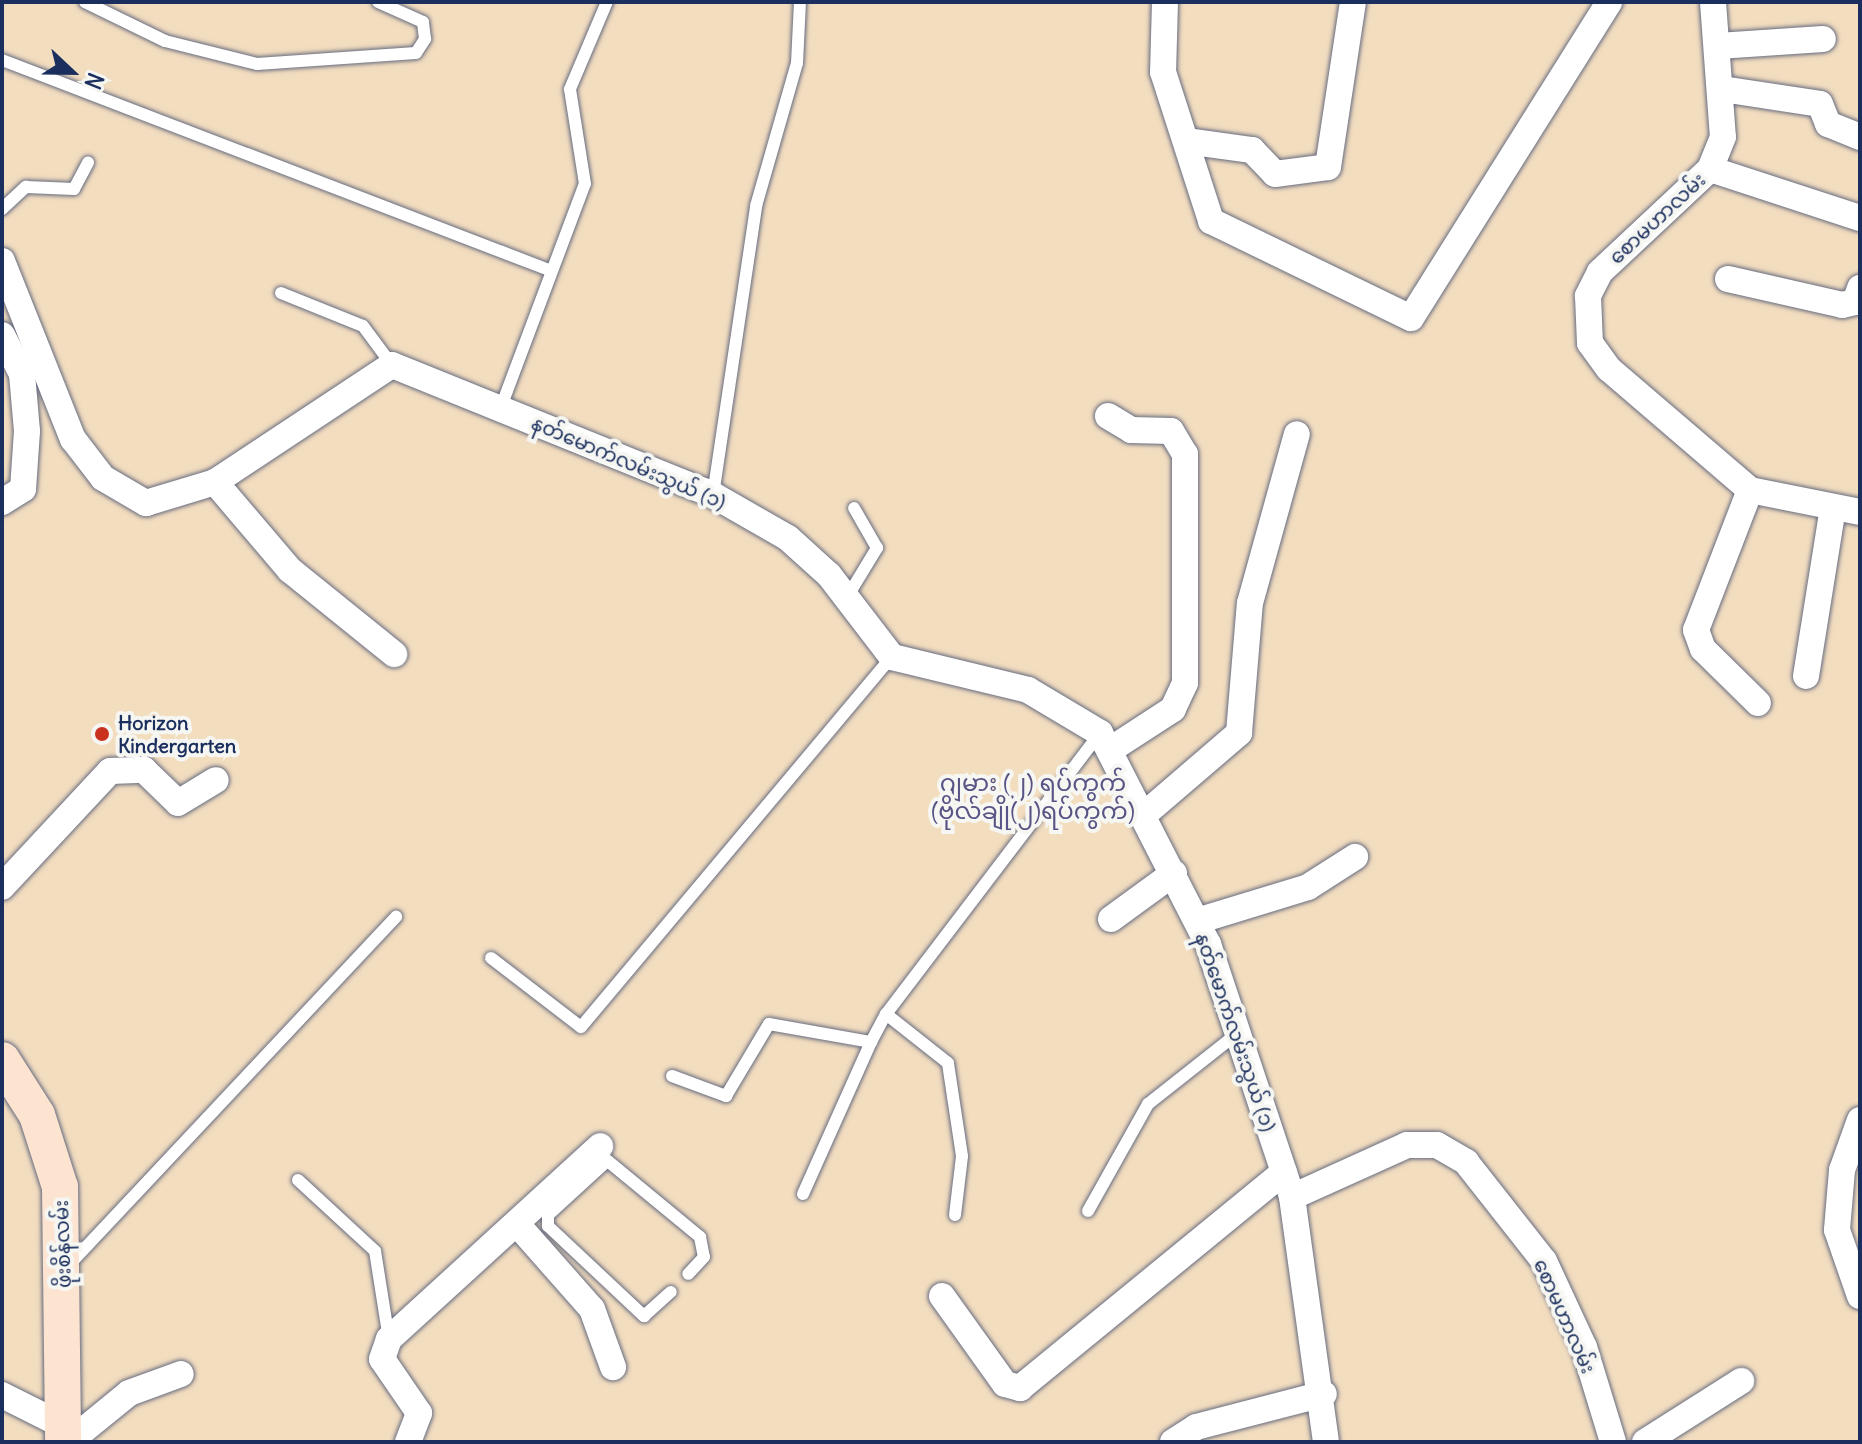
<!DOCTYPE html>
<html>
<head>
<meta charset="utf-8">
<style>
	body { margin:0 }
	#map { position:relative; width:1862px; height:1444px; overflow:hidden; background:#f3ddbf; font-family:Delius,"Noto Sans Myanmar",sans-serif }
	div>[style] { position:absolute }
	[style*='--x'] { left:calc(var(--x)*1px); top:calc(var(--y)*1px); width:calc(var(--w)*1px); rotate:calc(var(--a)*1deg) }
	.roads { filter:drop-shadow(0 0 2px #676c80) drop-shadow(0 0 2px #676c80) }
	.service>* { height:12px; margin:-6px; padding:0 6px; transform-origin:6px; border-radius:6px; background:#fff }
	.minor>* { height:26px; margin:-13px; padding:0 13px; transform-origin:13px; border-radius:13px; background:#fff }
	.secondary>* { height:36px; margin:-18px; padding:0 18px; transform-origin:18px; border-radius:18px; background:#fde4d1 }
	.dots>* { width:22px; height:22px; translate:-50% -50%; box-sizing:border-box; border:4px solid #f6f6f2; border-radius:50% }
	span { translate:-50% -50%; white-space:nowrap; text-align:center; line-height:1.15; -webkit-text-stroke:8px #f6f6f2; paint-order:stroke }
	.street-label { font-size:20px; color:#1b2f5e }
	.poi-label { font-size:20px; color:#1b2f5e; font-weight:700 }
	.left { translate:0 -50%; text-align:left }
	.quarter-label { font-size:24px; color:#585485 }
	.frame { position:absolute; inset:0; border:4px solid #1b2f5e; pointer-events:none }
	.north { position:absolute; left:32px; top:32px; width:80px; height:80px; -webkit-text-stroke:6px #f6f6f2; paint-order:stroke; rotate:112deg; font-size:22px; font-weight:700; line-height:32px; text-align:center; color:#1b2f5e }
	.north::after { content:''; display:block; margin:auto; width:28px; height:36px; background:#1b2f5e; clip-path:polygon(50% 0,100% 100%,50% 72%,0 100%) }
</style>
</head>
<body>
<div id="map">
	<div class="roads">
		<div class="service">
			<div style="--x:85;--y:2;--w:89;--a:26"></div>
			<div style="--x:165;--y:41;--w:95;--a:14"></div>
			<div style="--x:257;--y:64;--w:159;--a:-4"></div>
			<div style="--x:416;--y:53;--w:17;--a:-57"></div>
			<div style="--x:425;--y:39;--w:17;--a:-97"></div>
			<div style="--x:423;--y:22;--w:49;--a:-156"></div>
			<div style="--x:2;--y:60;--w:586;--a:21"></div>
			<div style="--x:2;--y:209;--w:33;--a:-43"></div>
			<div style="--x:26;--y:187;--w:48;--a:2.4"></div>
			<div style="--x:74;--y:189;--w:30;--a:-62"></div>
			<div style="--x:281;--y:293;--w:88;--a:21.9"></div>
			<div style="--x:363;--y:326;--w:49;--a:53.4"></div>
			<div style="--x:501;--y:407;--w:238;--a:-69.4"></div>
			<div style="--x:585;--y:184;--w:96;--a:-99"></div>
			<div style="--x:570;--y:89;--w:95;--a:-67"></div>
			<div style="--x:713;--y:495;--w:292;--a:-81.5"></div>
			<div style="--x:756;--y:206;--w:149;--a:-74"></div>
			<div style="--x:797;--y:63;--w:61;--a:-87.2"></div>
			<div style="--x:846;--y:599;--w:60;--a:-58.7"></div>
			<div style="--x:877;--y:548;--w:46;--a:-119.9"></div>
			<div style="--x:491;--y:958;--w:113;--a:37.5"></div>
			<div style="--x:581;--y:1027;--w:483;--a:-50"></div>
			<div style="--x:672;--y:1076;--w:58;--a:20.3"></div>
			<div style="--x:726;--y:1096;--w:84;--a:-59.2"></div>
			<div style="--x:769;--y:1024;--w:104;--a:10"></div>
			<div style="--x:871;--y:1042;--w:32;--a:-62"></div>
			<div style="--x:603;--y:1157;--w:126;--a:39.5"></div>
			<div style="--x:700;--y:1237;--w:20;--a:79"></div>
			<div style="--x:704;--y:1257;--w:23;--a:133"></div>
			<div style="--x:607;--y:1161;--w:80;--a:137.5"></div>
			<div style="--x:548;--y:1215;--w:11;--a:90"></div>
			<div style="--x:548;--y:1226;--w:132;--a:43.2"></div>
			<div style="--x:644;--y:1316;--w:36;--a:-42"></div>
			<div style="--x:298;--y:1180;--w:105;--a:42.7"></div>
			<div style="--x:375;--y:1251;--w:89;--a:81"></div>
			<div style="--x:803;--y:1194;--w:167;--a:-65.9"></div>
			<div style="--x:1088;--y:1211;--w:123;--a:-60.7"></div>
			<div style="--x:1148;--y:1104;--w:115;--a:-38.3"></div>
			<div style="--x:955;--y:1215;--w:59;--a:-83.2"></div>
			<div style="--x:962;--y:1156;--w:94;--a:-98.6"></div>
			<div style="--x:948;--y:1063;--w:79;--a:-141.7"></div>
			<div style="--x:886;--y:1014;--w:353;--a:-52.7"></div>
			<div style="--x:69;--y:1265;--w:478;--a:-46.8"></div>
		</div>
		<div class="minor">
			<div style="--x:1165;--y:2;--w:70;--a:91.6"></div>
			<div style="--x:1163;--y:72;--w:157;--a:72.1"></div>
			<div style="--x:1211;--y:221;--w:222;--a:25.9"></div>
			<div style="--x:1411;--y:318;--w:373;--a:-57.9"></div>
			<div style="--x:1713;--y:2;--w:135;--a:85.8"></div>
			<div style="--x:1723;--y:137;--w:35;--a:112"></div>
			<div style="--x:1710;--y:169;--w:151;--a:136.9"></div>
			<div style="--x:1600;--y:272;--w:27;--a:117"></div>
			<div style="--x:1588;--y:296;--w:47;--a:87.6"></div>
			<div style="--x:1590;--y:343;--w:32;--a:54"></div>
			<div style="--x:1609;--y:369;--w:186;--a:40.6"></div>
			<div style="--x:1750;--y:490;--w:112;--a:11.3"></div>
			<div style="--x:1718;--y:46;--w:105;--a:-3.8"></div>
			<div style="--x:1722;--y:89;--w:99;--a:8.7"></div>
			<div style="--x:1820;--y:104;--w:22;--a:68"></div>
			<div style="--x:1828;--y:124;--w:35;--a:22"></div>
			<div style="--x:1186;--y:141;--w:67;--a:7.8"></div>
			<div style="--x:1252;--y:150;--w:33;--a:46"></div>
			<div style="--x:1275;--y:174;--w:53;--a:-7.5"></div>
			<div style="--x:1328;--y:167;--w:167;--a:-81.4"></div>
			<div style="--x:1710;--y:169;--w:158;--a:18.1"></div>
			<div style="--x:2;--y:261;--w:192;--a:68.3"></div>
			<div style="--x:73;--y:439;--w:49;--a:52.4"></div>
			<div style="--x:103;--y:478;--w:50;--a:30.2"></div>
			<div style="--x:146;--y:503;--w:72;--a:-16.9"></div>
			<div style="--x:215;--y:482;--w:212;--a:-33.5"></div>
			<div style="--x:392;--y:365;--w:346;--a:22"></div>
			<div style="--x:713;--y:495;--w:86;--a:29.8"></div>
			<div style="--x:788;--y:538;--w:55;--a:42.1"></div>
			<div style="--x:829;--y:575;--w:103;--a:52.5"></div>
			<div style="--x:892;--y:657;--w:140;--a:13.6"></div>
			<div style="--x:1028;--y:690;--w:84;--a:30.8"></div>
			<div style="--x:1100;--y:733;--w:237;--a:62.9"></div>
			<div style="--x:1208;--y:944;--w:267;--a:71.6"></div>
			<div style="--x:1292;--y:1197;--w:247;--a:82.1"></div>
			<div style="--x:1728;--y:279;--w:117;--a:12.8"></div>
			<div style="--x:1842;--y:305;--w:13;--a:-13"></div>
			<div style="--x:1855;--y:302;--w:15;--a:-70"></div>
			<div style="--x:2;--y:335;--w:44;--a:62.9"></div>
			<div style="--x:22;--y:374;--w:57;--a:85"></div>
			<div style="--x:27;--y:431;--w:58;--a:93.9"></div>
			<div style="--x:23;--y:489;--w:25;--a:148"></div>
			<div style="--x:1108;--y:416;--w:27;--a:31"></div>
			<div style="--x:1131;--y:430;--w:40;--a:1.4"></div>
			<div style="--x:1171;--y:431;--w:27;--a:59"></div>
			<div style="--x:1185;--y:454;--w:229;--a:90"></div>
			<div style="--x:1185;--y:683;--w:29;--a:115"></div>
			<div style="--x:1173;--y:709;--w:75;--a:146.9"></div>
			<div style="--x:215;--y:482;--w:116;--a:49.6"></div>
			<div style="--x:290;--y:570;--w:134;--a:38.9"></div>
			<div style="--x:1750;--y:490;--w:150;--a:111.1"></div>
			<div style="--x:1696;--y:630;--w:20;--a:70"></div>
			<div style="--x:1703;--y:649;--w:77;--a:44.5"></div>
			<div style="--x:1806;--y:676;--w:171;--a:-80.9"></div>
			<div style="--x:1146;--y:813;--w:123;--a:-40.7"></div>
			<div style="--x:1239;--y:733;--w:130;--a:-85.2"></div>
			<div style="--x:1250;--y:603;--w:175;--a:-74.5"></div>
			<div style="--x:2;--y:887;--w:158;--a:-47"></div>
			<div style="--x:110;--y:771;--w:34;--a:-2"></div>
			<div style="--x:144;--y:770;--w:47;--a:44.1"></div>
			<div style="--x:178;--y:803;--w:44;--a:-31.2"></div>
			<div style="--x:1111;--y:919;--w:78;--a:-36.1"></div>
			<div style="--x:1197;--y:921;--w:116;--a:-17"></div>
			<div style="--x:1308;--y:887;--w:56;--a:-32.6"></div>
			<div style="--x:1860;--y:1120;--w:53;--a:109.8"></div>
			<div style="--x:1842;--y:1170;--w:60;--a:94.8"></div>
			<div style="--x:1837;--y:1230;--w:70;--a:70.8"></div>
			<div style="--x:1292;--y:1197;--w:126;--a:-24.3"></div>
			<div style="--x:1407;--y:1145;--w:30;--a:0"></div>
			<div style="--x:1437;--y:1145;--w:34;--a:30"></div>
			<div style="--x:1466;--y:1162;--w:126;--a:51.8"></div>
			<div style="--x:1544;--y:1261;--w:95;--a:65.1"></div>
			<div style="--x:1584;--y:1347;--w:99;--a:73"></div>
			<div style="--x:517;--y:1224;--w:113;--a:48.6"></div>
			<div style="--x:592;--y:1309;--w:62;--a:70.1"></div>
			<div style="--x:942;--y:1296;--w:108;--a:54.4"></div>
			<div style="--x:1005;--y:1384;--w:16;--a:15"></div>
			<div style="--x:1020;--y:1388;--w:341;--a:-39.3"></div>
			<div style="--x:2;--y:1395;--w:65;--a:26.6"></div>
			<div style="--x:69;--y:1442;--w:77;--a:-39.2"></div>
			<div style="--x:129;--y:1393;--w:55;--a:-20.1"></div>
			<div style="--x:408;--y:1442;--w:31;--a:-69"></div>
			<div style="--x:419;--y:1413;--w:65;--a:-124.4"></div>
			<div style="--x:382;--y:1359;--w:21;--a:-71"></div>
			<div style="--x:389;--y:1339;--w:286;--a:-42.4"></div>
			<div style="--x:1173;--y:1442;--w:27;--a:-33"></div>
			<div style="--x:1196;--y:1427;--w:132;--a:-14.5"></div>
			<div style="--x:1645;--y:1442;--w:114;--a:-32.4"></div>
		</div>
		<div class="secondary">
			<div style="--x:2;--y:1060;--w:65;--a:57.5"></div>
			<div style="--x:37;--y:1115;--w:76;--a:72.3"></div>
			<div style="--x:60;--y:1187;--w:255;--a:89.3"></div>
		</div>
	</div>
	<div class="dots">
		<div style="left:102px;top:734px;background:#c8321e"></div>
	</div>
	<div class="street-label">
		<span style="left:1657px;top:218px;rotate:-43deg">စောမဟာလမ်း</span>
		<span style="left:629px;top:462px;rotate:23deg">နတ်မောက်လမ်းသွယ် (၁)</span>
		<span style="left:1236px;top:1032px;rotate:71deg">နတ်မောက်လမ်းသွယ် (၁)</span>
		<span style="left:62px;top:1244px;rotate:-92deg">ဖိုးစိန်လမ်း</span>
		<span style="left:1565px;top:1316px;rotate:66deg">စောမဟာလမ်း</span>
	</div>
	<div class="poi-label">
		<span class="left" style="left:118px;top:734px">Horizon<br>Kindergarten</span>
	</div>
	<div class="quarter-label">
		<span style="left:1033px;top:797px">ဂျမား (၂) ရပ်ကွက်<br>(ဗိုလ်ချို(၂)ရပ်ကွက်)</span>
	</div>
	<div class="frame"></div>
	<div class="north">N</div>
</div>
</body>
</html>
